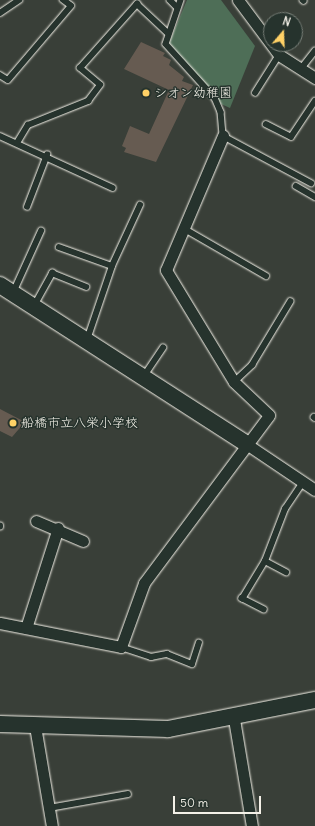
<!DOCTYPE html>
<html>
<head>
<meta charset="utf-8">
<style>
	body { margin:0 }
	#map { position:relative; width:315px; height:826px; overflow:hidden; background:#393f38; font-family:Delius,"Klee One",sans-serif }
	div>[style] { position:absolute }
	[style*='--x'] { left:calc(var(--x)*1px); top:calc(var(--y)*1px); width:calc(var(--w)*1px); rotate:calc(var(--a)*1deg) }
	.green>* { inset:0; background:#4e6e57 }
	.building>* { inset:0; background:#665b51 }
	.roads { filter:drop-shadow(0 0 1px #f4f1e8) drop-shadow(0 0 1px #f4f1e8) }
	.lane>* { height:5.5px; margin:-2.75px; padding:0 2.75px; transform-origin:2.75px; border-radius:2.75px; background:#26332d }
	.street>* { height:11px; margin:-5.5px; padding:0 5.5px; transform-origin:5.5px; border-radius:5.5px; background:#26332d }
	.secondary>* { height:16px; margin:-8px; padding:0 8px; transform-origin:8px; border-radius:8px; background:#26332d }
	.dots>* { width:11px; height:11px; translate:-50% -50%; box-sizing:border-box; border:2px solid #26332d; border-radius:50% }
	span { translate:-50% -50%; white-space:nowrap; text-align:center; line-height:1.15; -webkit-text-stroke:3px #26332d; paint-order:stroke }
	.poi-label { font-size:13px; color:#f4f1e8 }
	.left { translate:0 -50%; text-align:left }
	.north { position:absolute; left:263px; top:12px; width:40px; height:40px; box-sizing:border-box; background:#26332d; border:1px solid #787f78; border-radius:50%; rotate:19deg; font-size:11px; font-weight:700; line-height:16px; text-align:center; color:#f4f1e8 }
	.north::after { content:''; display:block; margin:auto; width:14px; height:18px; background:#ffd166; clip-path:polygon(50% 0,100% 100%,50% 72%,0 100%) }
	.scale { position:absolute; left:173px; top:796px; width:88px; height:18px; box-sizing:border-box; border:2px solid #f4f1e8; border-top:0; padding-left:5px; font-size:12px; line-height:14px; white-space:nowrap; color:#f4f1e8; -webkit-text-stroke:3px #26332d; paint-order:stroke }
</style>
</head>
<body>
<div id="map">
	<div class="green">
		<div style="clip-path:polygon(187px 0,221px 0,255px 46px,230px 108px,221px 104px,169px 43px)"></div>
	</div>
	<div class="building">
		<div style="clip-path:polygon(141px 42px,165px 53px,163px 56px,171px 60px,169px 65px,184px 77px,182px 81px,193px 85px,156px 162px,124px 152px,126px 148px,122px 146px,130px 126px,149px 134px,169px 90px,124px 69px)"></div>
		<div style="clip-path:polygon(0 409px,25px 422px,12px 437px,0 431px)"></div>
	</div>
	<div class="roads">
		<div class="lane">
			<div style="--x:170;--y:0;--w:10;--a:45"></div>
			<div style="--x:181;--y:0;--w:46;--a:108.8"></div>
			<div style="--x:166;--y:44;--w:73;--a:47.8"></div>
			<div style="--x:215;--y:98;--w:15;--a:67"></div>
			<div style="--x:221;--y:112;--w:24;--a:85"></div>
			<div style="--x:223;--y:136;--w:100;--a:28.1"></div>
			<div style="--x:303;--y:0;--w:1;--a:45"></div>
			<div style="--x:0;--y:13;--w:23;--a:-34"></div>
			<div style="--x:300;--y:70;--w:24;--a:-52"></div>
			<div style="--x:0;--y:75;--w:9;--a:32"></div>
			<div style="--x:8;--y:80;--w:97;--a:-49.6"></div>
			<div style="--x:71;--y:6;--w:10;--a:-143"></div>
			<div style="--x:255;--y:93;--w:45;--a:-57.7"></div>
			<div style="--x:266;--y:124;--w:28;--a:27"></div>
			<div style="--x:291;--y:137;--w:43;--a:-56.3"></div>
			<div style="--x:0;--y:136;--w:124;--a:24.7"></div>
			<div style="--x:17;--y:143;--w:21;--a:-59"></div>
			<div style="--x:28;--y:125;--w:65;--a:-21.8"></div>
			<div style="--x:88;--y:101;--w:20;--a:-53"></div>
			<div style="--x:100;--y:85;--w:26;--a:-140"></div>
			<div style="--x:80;--y:68;--w:86;--a:-48.3"></div>
			<div style="--x:137;--y:4;--w:42;--a:43.1"></div>
			<div style="--x:296;--y:186;--w:22;--a:30"></div>
			<div style="--x:27;--y:207;--w:56;--a:-69"></div>
			<div style="--x:183;--y:228;--w:96;--a:30"></div>
			<div style="--x:59;--y:247;--w:56;--a:19.7"></div>
			<div style="--x:13;--y:293;--w:68;--a:-65.7"></div>
			<div style="--x:34;--y:306;--w:38;--a:-61"></div>
			<div style="--x:52;--y:273;--w:37;--a:22"></div>
			<div style="--x:87;--y:340;--w:78;--a:-71.3"></div>
			<div style="--x:112;--y:266;--w:67;--a:-65.3"></div>
			<div style="--x:144;--y:376;--w:34;--a:-56"></div>
			<div style="--x:234;--y:382;--w:25;--a:-43"></div>
			<div style="--x:252;--y:365;--w:74;--a:-58.9"></div>
			<div style="--x:314;--y:417;--w:1;--a:45"></div>
			<div style="--x:0;--y:527;--w:1;--a:-90"></div>
			<div style="--x:265;--y:561;--w:24;--a:28"></div>
			<div style="--x:264;--y:610;--w:25;--a:-153"></div>
			<div style="--x:242;--y:599;--w:44;--a:-58.8"></div>
			<div style="--x:265;--y:561;--w:56;--a:-69"></div>
			<div style="--x:285;--y:509;--w:32;--a:-56"></div>
			<div style="--x:121;--y:647;--w:32;--a:18"></div>
			<div style="--x:151;--y:657;--w:16;--a:-11"></div>
			<div style="--x:167;--y:654;--w:27;--a:22"></div>
			<div style="--x:192;--y:664;--w:22;--a:-72"></div>
			<div style="--x:49;--y:808;--w:80;--a:-10"></div>
		</div>
		<div class="street">
			<div style="--x:238;--y:0;--w:69;--a:53.3"></div>
			<div style="--x:279;--y:55;--w:43;--a:32.6"></div>
			<div style="--x:245;--y:443;--w:84;--a:33.9"></div>
			<div style="--x:36;--y:521;--w:51;--a:23.1"></div>
			<div style="--x:0;--y:623;--w:123;--a:11.2"></div>
			<div style="--x:121;--y:647;--w:68;--a:-70.2"></div>
			<div style="--x:144;--y:583;--w:209;--a:-53.3"></div>
			<div style="--x:269;--y:415;--w:48;--a:-136.7"></div>
			<div style="--x:234;--y:382;--w:131;--a:-121.3"></div>
			<div style="--x:166;--y:270;--w:146;--a:-67"></div>
			<div style="--x:26;--y:628;--w:105;--a:-72.3"></div>
			<div style="--x:234;--y:719;--w:109;--a:80.5"></div>
			<div style="--x:35;--y:726;--w:101;--a:80.4"></div>
		</div>
		<div class="secondary">
			<div style="--x:0;--y:285;--w:292;--a:32.8"></div>
			<div style="--x:0;--y:724;--w:168;--a:1.7"></div>
			<div style="--x:168;--y:729;--w:150;--a:-11.2"></div>
		</div>
	</div>
	<div class="dots">
		<div style="left:146px;top:93px;background:#ffd166"></div>
		<div style="left:13px;top:423px;background:#ffd166"></div>
	</div>
	<div class="poi-label">
		<span class="left" style="left:154px;top:93px">シオン幼稚園</span>
		<span class="left" style="left:21px;top:423px">船橋市立八栄小学校</span>
	</div>
	<div class="north">N</div>
	<div class="scale">50 m</div>
</div>
</body>
</html>
